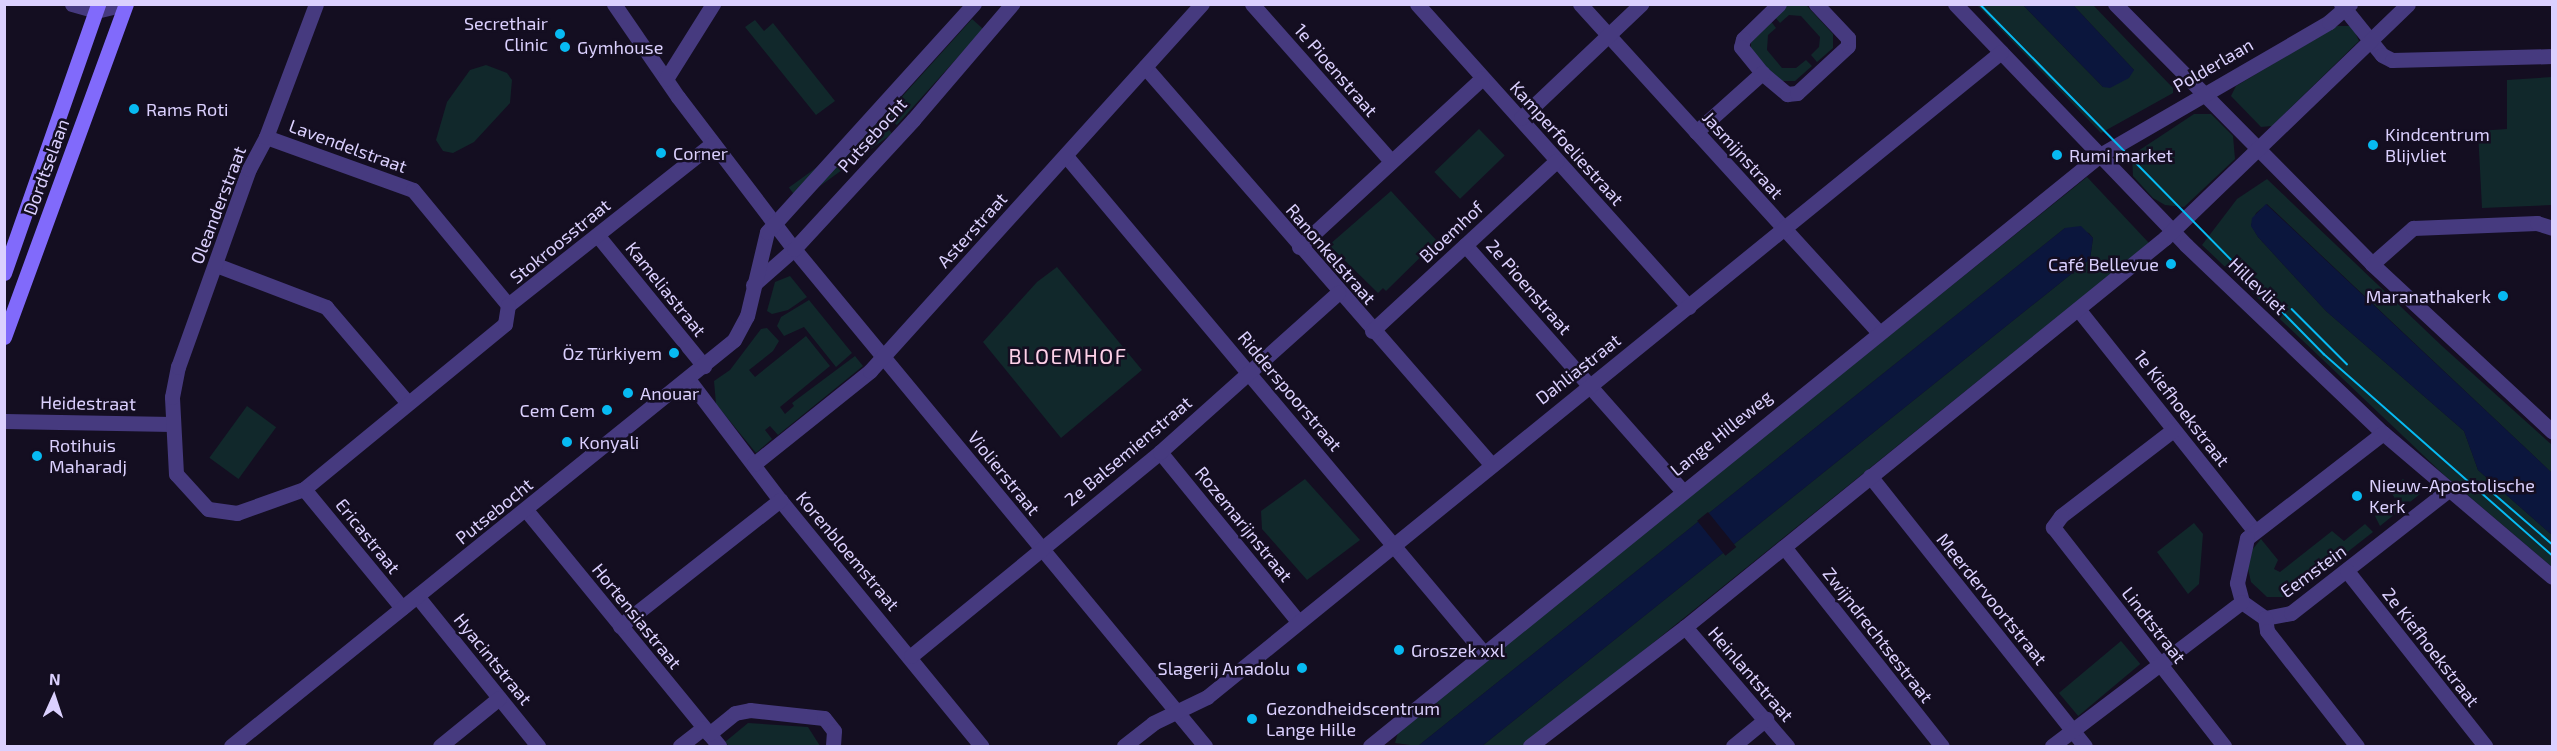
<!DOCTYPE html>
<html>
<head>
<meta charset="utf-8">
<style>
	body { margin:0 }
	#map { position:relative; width:2557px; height:751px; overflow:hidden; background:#140e21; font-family:"Exo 2",sans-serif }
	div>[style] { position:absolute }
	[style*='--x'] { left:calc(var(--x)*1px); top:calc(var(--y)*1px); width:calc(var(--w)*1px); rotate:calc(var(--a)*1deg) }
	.green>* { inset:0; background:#11282b; transform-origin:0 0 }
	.water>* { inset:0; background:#0b163d }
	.pier>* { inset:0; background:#140e21; transform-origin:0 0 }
	.minor>* { height:15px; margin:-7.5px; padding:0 7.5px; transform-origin:7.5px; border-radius:7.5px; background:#463a7f }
	.secondary>* { height:15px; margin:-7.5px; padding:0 7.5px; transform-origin:7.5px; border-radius:7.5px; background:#816afb }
	.tram>* { height:1.5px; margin:-0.75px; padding:0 0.75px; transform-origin:0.75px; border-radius:0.75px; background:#07baf2 }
	.dots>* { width:16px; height:16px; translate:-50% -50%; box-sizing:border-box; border:3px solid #140e21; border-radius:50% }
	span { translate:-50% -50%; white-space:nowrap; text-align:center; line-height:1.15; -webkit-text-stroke:5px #140e21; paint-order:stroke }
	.poi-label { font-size:18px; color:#dbd0fe }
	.right { translate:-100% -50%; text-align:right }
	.left { translate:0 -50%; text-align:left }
	.street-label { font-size:18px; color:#dbd0fe }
	.quarter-label { font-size:21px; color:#fed1e8; letter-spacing:1.5px }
	.frame { position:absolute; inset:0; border:6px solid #dbd0fe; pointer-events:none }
	.north { position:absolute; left:24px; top:667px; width:60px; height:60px; -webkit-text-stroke:4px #140e21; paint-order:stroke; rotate:3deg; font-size:16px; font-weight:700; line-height:24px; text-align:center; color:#dbd0fe }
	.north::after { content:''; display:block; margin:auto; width:21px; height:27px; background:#dbd0fe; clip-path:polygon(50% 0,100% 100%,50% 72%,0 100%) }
</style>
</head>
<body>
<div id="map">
	<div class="green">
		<div style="clip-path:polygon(1787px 5px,1806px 5px,1833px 34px,1833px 48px,1817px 62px,1811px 55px,1819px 47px,1820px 37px,1801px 16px,1789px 15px,1780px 23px,1774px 16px)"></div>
		<div style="clip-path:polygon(1977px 5px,2023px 5px,2103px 87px,2134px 70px,2073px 5px,2093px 5px,2173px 88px,2173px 93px,2101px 133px)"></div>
		<div style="left:972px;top:19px;width:15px;height:129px;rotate:42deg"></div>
		<div style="clip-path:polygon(755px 20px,764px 31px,773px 23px,835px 101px,816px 115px,745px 27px)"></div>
		<div style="clip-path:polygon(1770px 20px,1776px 28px,1768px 35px,1767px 50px,1782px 68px,1796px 68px,1806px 60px,1812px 66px,1795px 81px,1779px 81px,1751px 51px,1751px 37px)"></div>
		<div style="clip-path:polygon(2337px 26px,2352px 26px,2359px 41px,2272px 126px,2261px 127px,2231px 96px,2236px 86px)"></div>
		<div style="clip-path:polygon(486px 65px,507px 73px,512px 80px,510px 103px,474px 142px,453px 153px,443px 151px,436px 140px,447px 102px,470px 70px)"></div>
		<div style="clip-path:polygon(2552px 77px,2552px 205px,2482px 208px,2478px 131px,2507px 129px,2507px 80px)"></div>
		<div style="clip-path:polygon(2194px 114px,2211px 114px,2233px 136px,2235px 159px,2184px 207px,2165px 205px,2153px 198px,2133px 176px,2132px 155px)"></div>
		<div style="left:882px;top:120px;width:17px;height:115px;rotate:54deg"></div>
		<div style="left:1479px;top:129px;width:37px;height:62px;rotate:46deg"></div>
		<div style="clip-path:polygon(2087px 177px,2149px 243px,1525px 746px,1482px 746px,2090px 259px,2093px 238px,2089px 233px,2065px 228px,1418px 746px,1395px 743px,1399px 729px)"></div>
		<div style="clip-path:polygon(2267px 179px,2442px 346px,2552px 445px,2552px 473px,2267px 204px,2256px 213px,2251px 225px,2258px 237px,2326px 311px,2464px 431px,2478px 470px,2552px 535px,2552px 567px,2444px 475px,2202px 245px,2237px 199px)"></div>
		<div style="clip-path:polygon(1391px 191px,1437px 241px,1386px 291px,1383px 288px,1378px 293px,1329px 245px)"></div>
		<div style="clip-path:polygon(1057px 267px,1142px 370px,1061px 438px,983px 342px,1037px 282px)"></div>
		<div style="clip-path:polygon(790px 276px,807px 297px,788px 310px,772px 314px,767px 311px,775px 282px)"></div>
		<div style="clip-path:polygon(809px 300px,852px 353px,836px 367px,804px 327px,784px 336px,777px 326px,781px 317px)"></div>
		<div style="clip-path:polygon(767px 328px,779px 341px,773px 351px,749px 370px,755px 377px,806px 336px,830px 366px,780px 407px,785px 414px,794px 406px,792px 403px,855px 356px,863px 366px,778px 435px,770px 426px,765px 430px,772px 439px,756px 453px,716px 404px,714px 381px,730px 370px,761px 329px)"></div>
		<div style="left:247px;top:406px;width:36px;height:64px;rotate:36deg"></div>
		<div style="clip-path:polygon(1305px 479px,1360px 540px,1307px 580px,1262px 529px,1261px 511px)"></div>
		<div style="clip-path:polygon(2403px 479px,2420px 494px,2380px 526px,2375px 516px,2396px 500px,2389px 489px)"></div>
		<div style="clip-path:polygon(2194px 523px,2203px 534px,2199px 584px,2188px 594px,2157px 552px)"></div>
		<div style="clip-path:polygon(2365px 524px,2373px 532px,2290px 597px,2267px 597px,2251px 582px,2247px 564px,2252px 550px,2261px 539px,2278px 560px,2274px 569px,2280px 572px,2332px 531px,2344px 541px)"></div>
		<div style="left:2121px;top:641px;width:30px;height:81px;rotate:50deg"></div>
		<div style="clip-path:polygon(748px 723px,808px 727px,820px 746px,729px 746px,725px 742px)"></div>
	</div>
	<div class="water">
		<div style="clip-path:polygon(2023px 5px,2073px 5px,2134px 70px,2129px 78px,2110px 88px,2103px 87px)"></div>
		<div style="clip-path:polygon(2266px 204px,2552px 473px,2552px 535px,2478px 470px,2464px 431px,2326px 311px,2258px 237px,2251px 226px,2252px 218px)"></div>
		<div style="clip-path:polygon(2081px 226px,2093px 238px,2090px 259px,1482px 746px,1418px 746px,2065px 228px)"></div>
	</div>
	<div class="pier">
		<div style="left:1708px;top:512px;width:45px;height:14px;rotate:51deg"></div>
	</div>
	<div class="minor">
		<div style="--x:72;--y:4;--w:25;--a:16"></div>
		<div style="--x:96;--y:11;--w:16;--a:-14"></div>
		<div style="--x:614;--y:4;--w:113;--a:55.5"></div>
		<div style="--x:678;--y:97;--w:191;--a:52.7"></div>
		<div style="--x:794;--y:249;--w:645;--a:50.41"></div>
		<div style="--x:1252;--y:4;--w:210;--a:48.5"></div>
		<div style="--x:1417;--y:4;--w:407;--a:48.1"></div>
		<div style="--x:1580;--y:4;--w:442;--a:47.7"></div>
		<div style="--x:1779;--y:4;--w:50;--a:135.8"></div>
		<div style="--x:1743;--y:39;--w:8;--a:104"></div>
		<div style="--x:1741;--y:47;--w:33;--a:51"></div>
		<div style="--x:1762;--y:73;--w:33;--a:40"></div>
		<div style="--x:1787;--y:94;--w:10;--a:-6"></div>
		<div style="--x:1797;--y:93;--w:69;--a:-42.7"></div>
		<div style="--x:1848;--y:46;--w:8;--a:-90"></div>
		<div style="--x:1848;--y:38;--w:47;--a:-133.3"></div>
		<div style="--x:1955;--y:4;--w:334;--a:46.2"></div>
		<div style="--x:2186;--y:245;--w:272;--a:43.7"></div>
		<div style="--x:2383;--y:433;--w:222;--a:40.4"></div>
		<div style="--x:2115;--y:4;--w:366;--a:45.3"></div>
		<div style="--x:2372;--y:264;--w:246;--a:42.9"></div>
		<div style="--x:2341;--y:4;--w:65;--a:51.2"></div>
		<div style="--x:2382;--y:55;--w:11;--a:27"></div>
		<div style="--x:2392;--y:60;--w:160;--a:-1.4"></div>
		<div style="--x:1145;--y:67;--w:527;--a:48.93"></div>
		<div style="--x:666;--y:79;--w:89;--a:-57.9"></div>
		<div style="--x:1521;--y:118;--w:166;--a:-43.5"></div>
		<div style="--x:1696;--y:132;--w:89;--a:-41.8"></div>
		<div style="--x:266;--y:137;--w:156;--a:19.8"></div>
		<div style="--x:413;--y:190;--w:149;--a:50.4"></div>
		<div style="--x:1066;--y:156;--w:648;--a:49.95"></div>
		<div style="--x:598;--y:236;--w:168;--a:50.8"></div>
		<div style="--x:1465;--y:245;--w:327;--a:48.5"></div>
		<div style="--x:1299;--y:247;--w:249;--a:-42.7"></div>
		<div style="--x:2372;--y:264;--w:55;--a:-41.3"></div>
		<div style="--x:2413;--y:228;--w:124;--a:-2.3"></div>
		<div style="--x:2537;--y:223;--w:16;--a:18"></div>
		<div style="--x:216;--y:265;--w:118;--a:20.9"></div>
		<div style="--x:326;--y:307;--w:126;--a:49.5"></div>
		<div style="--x:753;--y:285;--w:55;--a:-41.3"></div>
		<div style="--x:794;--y:249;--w:176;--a:-47.3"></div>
		<div style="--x:913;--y:120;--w:153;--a:-49.5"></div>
		<div style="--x:508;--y:305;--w:261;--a:-38.3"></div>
		<div style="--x:2078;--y:309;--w:283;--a:51.5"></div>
		<div style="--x:1372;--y:331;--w:251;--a:-42.7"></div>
		<div style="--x:688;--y:379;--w:152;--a:52.8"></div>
		<div style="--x:780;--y:500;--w:318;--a:50.7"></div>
		<div style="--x:4;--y:421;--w:168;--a:1"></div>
		<div style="--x:2173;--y:430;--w:141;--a:142.5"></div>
		<div style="--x:2061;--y:516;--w:14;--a:126"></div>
		<div style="--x:2053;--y:527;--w:278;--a:52"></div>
		<div style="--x:2383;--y:433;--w:172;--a:142.3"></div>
		<div style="--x:2247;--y:538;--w:46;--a:102.5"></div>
		<div style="--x:2237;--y:583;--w:20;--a:75"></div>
		<div style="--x:2242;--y:602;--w:28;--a:35"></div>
		<div style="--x:2265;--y:618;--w:26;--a:-11"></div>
		<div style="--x:2291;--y:613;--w:198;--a:-38"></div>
		<div style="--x:1160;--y:452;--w:218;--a:50.8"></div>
		<div style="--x:754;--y:464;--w:149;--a:-38.7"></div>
		<div style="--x:870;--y:371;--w:495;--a:-47.9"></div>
		<div style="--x:1870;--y:476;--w:345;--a:51.5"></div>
		<div style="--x:304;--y:489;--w:71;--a:160.3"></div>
		<div style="--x:237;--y:513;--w:29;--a:-172"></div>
		<div style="--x:208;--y:509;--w:47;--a:-132.4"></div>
		<div style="--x:176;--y:474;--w:77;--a:-93"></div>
		<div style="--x:172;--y:397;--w:31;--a:-79"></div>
		<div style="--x:178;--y:367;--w:210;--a:-70.3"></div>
		<div style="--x:249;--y:169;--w:36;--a:-62"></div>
		<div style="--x:266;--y:137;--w:142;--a:-69.4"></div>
		<div style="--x:304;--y:489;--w:260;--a:-39.4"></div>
		<div style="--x:505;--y:324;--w:19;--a:-81"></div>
		<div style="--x:304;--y:489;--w:154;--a:50.5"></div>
		<div style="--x:526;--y:510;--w:305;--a:50.7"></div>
		<div style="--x:1784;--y:547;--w:254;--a:51.6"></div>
		<div style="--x:2347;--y:571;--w:223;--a:51.7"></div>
		<div style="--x:417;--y:596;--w:193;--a:51.1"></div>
		<div style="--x:2265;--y:618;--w:13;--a:81"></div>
		<div style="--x:2267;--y:631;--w:146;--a:52"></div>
		<div style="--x:620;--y:626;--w:204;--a:-38.2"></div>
		<div style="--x:1685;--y:627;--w:157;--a:49.4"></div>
		<div style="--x:911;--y:656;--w:322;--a:-39.3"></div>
		<div style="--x:1160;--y:452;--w:239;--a:-41.8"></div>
		<div style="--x:709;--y:734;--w:33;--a:-39"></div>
		<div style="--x:735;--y:713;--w:15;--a:-11"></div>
		<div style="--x:750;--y:710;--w:74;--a:6.2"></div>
		<div style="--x:824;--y:718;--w:16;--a:52"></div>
		<div style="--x:834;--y:731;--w:15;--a:94"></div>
		<div style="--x:231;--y:746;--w:646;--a:-38.91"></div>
		<div style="--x:734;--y:340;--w:27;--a:-62"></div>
		<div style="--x:747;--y:316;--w:86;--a:-76.6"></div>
		<div style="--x:767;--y:232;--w:308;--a:-47.8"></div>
		<div style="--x:440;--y:746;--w:76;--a:-39.1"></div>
		<div style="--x:680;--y:746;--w:29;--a:-38"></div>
		<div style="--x:1124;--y:746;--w:37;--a:-38"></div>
		<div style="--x:1153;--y:723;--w:60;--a:-25.7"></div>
		<div style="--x:1207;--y:697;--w:1023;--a:-39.09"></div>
		<div style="--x:1370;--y:746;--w:939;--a:-38.99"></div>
		<div style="--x:2100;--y:155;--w:265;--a:-30.1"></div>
		<div style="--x:2329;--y:22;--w:28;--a:-41"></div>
		<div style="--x:1530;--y:746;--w:195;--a:-37.5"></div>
		<div style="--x:1685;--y:627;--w:618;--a:-39.02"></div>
		<div style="--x:2165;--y:238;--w:337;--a:-43.9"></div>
		<div style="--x:1733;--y:746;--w:43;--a:-39.3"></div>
		<div style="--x:2052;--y:746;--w:238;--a:-37.2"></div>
	</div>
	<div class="secondary">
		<div style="--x:4;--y:273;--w:285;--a:-70.7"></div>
		<div style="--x:4;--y:337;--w:355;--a:-69.9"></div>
	</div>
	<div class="tram">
		<div style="--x:1980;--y:4;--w:491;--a:45.5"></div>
		<div style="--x:2324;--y:354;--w:304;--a:41.4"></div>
		<div style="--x:2292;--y:309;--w:78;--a:45"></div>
		<div style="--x:2484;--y:485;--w:90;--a:40.9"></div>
	</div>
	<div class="dots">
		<div style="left:560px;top:34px;background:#07baf2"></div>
		<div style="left:565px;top:47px;background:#07baf2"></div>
		<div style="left:134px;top:109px;background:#07baf2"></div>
		<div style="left:2373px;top:145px;background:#07baf2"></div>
		<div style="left:661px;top:153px;background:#07baf2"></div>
		<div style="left:2057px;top:155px;background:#07baf2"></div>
		<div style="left:2171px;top:264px;background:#07baf2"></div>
		<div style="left:2503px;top:296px;background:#07baf2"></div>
		<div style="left:674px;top:353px;background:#07baf2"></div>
		<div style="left:628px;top:393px;background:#07baf2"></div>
		<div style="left:607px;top:410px;background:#07baf2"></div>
		<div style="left:567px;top:442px;background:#07baf2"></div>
		<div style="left:37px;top:456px;background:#07baf2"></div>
		<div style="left:2357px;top:496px;background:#07baf2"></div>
		<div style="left:1399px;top:650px;background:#07baf2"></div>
		<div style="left:1302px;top:668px;background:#07baf2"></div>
		<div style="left:1252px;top:719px;background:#07baf2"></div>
	</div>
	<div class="poi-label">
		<span class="right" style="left:548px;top:34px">Secrethair<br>Clinic</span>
		<span class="left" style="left:577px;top:47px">Gymhouse</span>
		<span class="left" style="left:146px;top:109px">Rams Roti</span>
		<span class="left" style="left:2385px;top:145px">Kindcentrum<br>Blijvliet</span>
		<span class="left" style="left:673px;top:153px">Corner</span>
		<span class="left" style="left:2069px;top:155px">Rumi market</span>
		<span class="right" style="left:2159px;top:264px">Café Bellevue</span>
		<span class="right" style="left:2491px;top:296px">Maranathakerk</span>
		<span class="right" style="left:662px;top:353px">Öz Türkiyem</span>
		<span class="left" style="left:640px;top:393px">Anouar</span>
		<span class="right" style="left:595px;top:410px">Cem Cem</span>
		<span class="left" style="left:579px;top:442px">Konyali</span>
		<span class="left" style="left:49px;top:456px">Rotihuis<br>Maharadj</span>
		<span class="left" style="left:2369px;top:496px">Nieuw-Apostolische<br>Kerk</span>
		<span class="left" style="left:1411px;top:650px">Groszek xxl</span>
		<span class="right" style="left:1290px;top:668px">Slagerij Anadolu</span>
		<span class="left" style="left:1266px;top:719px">Gezondheidscentrum<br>Lange Hille</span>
	</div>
	<div class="street-label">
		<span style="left:2213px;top:65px;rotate:-30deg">Polderlaan</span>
		<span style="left:1336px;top:70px;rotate:49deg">1e Pioenstraat</span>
		<span style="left:872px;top:135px;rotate:-48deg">Putsebocht</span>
		<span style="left:1567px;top:143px;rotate:48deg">Kamperfoeliestraat</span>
		<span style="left:348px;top:146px;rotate:20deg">Lavendelstraat</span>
		<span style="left:1743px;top:155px;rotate:48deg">Jasmijnstraat</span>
		<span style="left:46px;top:167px;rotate:-70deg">Dordtselaan</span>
		<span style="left:218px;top:205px;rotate:-69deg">Oleanderstraat</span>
		<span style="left:972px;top:230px;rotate:-48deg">Asterstraat</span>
		<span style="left:1451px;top:232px;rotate:-43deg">Bloemhof</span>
		<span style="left:560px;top:241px;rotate:-39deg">Stokroosstraat</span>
		<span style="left:1331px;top:254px;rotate:49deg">Ranonkelstraat</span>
		<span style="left:2258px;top:286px;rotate:44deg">Hillevliet</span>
		<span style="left:1529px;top:287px;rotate:49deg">2e Pioenstraat</span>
		<span style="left:666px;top:289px;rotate:51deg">Kameliastraat</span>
		<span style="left:1578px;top:369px;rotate:-38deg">Dahliastraat</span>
		<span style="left:1290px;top:391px;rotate:50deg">Ridderspoorstraat</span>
		<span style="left:88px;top:403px;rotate:1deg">Heidestraat</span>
		<span style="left:2182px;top:408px;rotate:52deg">1e Kiefhoekstraat</span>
		<span style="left:1721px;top:433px;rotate:-39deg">Lange Hilleweg</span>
		<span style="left:1128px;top:451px;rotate:-40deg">2e Balsemienstraat</span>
		<span style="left:1004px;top:473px;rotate:51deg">Violierstraat</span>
		<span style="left:494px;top:511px;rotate:-39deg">Putsebocht</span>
		<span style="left:1244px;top:524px;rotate:51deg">Rozemarijnstraat</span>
		<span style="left:368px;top:536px;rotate:51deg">Ericastraat</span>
		<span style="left:848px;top:551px;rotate:50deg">Korenbloemstraat</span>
		<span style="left:2313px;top:571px;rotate:-36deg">Eemstein</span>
		<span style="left:1992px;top:599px;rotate:51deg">Meerdervoortstraat</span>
		<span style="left:637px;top:616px;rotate:51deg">Hortensiastraat</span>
		<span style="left:2154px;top:625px;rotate:52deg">Lindtstraat</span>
		<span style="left:1878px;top:635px;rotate:52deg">Zwijndrechtsestraat</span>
		<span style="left:2431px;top:647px;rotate:52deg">2e Kiefhoekstraat</span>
		<span style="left:493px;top:659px;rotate:51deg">Hyacintstraat</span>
		<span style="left:1751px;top:674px;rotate:49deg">Heinlantstraat</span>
	</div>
	<div class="quarter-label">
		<span style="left:1068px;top:356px">BLOEMHOF</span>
	</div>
	<div class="frame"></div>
	<div class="north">N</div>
</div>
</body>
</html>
